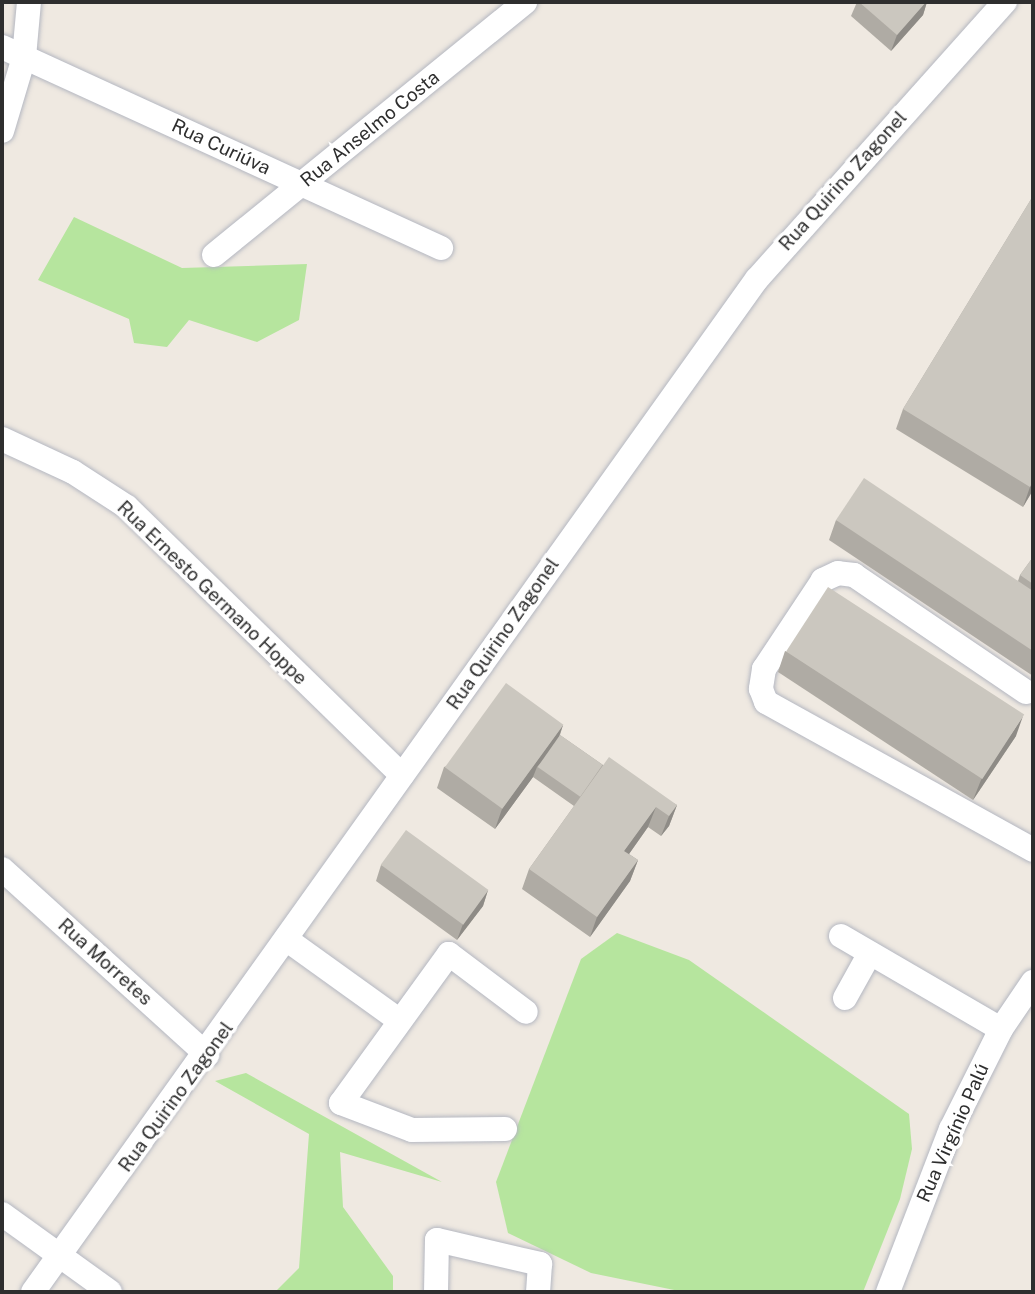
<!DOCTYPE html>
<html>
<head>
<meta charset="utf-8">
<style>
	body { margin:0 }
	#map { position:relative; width:1035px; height:1294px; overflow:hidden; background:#efe9e1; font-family:"Public Sans",sans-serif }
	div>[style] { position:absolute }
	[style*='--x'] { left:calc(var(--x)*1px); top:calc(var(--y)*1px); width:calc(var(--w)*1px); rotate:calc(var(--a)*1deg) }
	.green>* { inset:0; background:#b6e59e }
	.roads { filter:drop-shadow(0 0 2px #b4b7c1) drop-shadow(0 0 2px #b4b7c1) }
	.minor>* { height:24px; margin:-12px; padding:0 12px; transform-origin:12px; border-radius:12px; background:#fff }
	.wall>* { inset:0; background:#afaba4 }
	.shaded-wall>* { inset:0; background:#8e8b86 }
	.building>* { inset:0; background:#cbc7bf; transform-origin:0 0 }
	span { translate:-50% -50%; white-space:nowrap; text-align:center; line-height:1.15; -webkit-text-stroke:7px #fff; paint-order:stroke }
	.street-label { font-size:19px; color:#2e2e2e }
	.frame { position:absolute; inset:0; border:4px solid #2e2e2e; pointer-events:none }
</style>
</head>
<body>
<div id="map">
	<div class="green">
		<div style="clip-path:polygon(74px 217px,182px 268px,307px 264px,299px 320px,257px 342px,189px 320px,167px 347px,134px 343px,129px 319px,38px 280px)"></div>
		<div style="clip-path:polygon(617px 933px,689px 960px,909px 1114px,912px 1149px,900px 1199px,863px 1292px,684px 1292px,591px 1273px,508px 1233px,496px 1182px,581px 959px)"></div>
		<div style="clip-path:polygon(246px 1073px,442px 1182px,340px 1152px,343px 1207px,393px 1276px,393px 1292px,275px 1292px,299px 1268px,309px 1134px,215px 1081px)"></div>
	</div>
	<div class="roads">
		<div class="minor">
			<div style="--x:2;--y:47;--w:483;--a:24.6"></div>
			<div style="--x:2;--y:131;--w:77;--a:-73.4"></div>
			<div style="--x:24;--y:57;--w:55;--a:-84.8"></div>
			<div style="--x:214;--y:255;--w:401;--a:-39.1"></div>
			<div style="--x:2;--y:439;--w:78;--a:24.9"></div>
			<div style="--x:73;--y:472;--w:64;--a:32.9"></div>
			<div style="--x:127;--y:507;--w:384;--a:44.3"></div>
			<div style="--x:1026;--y:692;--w:208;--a:-145.8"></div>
			<div style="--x:854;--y:575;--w:16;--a:-173"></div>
			<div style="--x:838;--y:573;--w:17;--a:155"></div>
			<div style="--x:823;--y:580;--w:107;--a:123.5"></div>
			<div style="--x:764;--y:669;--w:20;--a:99"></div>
			<div style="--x:761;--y:689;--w:14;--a:69"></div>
			<div style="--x:766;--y:702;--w:305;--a:29"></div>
			<div style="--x:2;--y:869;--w:277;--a:42.2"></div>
			<div style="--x:841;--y:936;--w:185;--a:30.2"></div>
			<div style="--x:286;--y:939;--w:140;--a:35.7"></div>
			<div style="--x:845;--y:998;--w:51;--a:-60.9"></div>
			<div style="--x:505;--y:1129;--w:93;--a:179.4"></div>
			<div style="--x:412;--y:1130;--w:76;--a:-159.2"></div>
			<div style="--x:341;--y:1103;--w:184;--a:-54.1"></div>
			<div style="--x:449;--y:954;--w:96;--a:37"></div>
			<div style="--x:2;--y:1214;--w:133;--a:35.8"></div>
			<div style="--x:33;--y:1292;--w:1245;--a:-54.45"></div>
			<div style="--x:757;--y:279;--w:372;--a:-48.2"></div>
			<div style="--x:436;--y:1292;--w:52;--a:-88.9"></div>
			<div style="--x:437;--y:1240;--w:106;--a:13.1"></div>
			<div style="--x:540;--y:1264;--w:28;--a:94"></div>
			<div style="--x:888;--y:1292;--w:175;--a:-68.9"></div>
			<div style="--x:951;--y:1129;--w:112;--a:-63.4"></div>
			<div style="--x:1001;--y:1029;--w:57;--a:-55.8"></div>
		</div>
	</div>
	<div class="wall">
		<div style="clip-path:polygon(857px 2px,927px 2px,923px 15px,891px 51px,851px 16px)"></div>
		<div style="clip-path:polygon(1033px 196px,1033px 490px,1023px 507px,896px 429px,903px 409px)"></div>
		<div style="clip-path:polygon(836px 520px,1018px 581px,1020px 575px,1033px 557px,1033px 676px,829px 540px)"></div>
		<div style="clip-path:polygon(785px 651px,1016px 736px,973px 800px,778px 672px)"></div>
		<div style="clip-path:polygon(563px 725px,560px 735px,603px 765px,677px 805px,669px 826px,661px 836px,648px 827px,629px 854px,638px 860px,630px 881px,590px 937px,522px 889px,529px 869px,574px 806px,533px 777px,495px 829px,437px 788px,444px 767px)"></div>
		<div style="clip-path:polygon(381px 865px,488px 890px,483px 906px,457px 940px,376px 881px)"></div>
	</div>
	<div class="shaded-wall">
		<div style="clip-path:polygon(926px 2px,927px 2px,923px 15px,891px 51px,897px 35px)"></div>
		<div style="clip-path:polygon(1033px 481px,1033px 490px,1023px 507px,1030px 487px)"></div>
		<div style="clip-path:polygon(1023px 716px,1016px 736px,973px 800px,981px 780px)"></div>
		<div style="clip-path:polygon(563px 725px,556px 745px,537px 767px,533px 777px,495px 829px,502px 809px)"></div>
		<div style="clip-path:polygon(677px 805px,669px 826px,661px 836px,669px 816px)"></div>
		<div style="clip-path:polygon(656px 807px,648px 827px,617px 871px,624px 851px)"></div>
		<div style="clip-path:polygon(638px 860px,630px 881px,590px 937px,597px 917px)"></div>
		<div style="clip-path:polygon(488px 890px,483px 906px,457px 940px,463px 924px)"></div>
	</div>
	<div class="building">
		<div style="clip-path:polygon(859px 2px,926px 2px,897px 35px)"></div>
		<div style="clip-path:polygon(1033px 196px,1033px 481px,1030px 487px,903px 409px)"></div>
		<div style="clip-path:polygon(864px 478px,1033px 591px,1033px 651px,836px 520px)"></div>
		<div style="clip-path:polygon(1033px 557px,1033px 584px,1020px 575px)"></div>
		<div style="left:828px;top:587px;width:234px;height:77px;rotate:33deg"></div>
		<div style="left:506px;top:683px;width:71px;height:104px;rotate:36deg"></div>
		<div style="left:560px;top:735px;width:52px;height:39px;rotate:35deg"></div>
		<div style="clip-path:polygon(609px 757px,677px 805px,669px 816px,656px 807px,624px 851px,638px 860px,597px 917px,529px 869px)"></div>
		<div style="left:406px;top:830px;width:102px;height:43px;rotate:36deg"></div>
	</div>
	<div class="street-label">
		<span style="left:370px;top:129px;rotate:-39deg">Rua Anselmo Costa</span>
		<span style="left:221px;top:147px;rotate:25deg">Rua Curiúva</span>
		<span style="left:843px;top:181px;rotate:-48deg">Rua Quirino Zagonel</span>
		<span style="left:212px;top:593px;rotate:44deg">Rua Ernesto Germano Hoppe</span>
		<span style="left:503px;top:634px;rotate:-55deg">Rua Quirino Zagonel</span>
		<span style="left:105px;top:962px;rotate:42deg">Rua Morretes</span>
		<span style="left:176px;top:1097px;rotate:-54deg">Rua Quirino Zagonel</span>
		<span style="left:953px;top:1133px;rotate:-66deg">Rua Virgínio Palú</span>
	</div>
	<div class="frame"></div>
</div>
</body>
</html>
